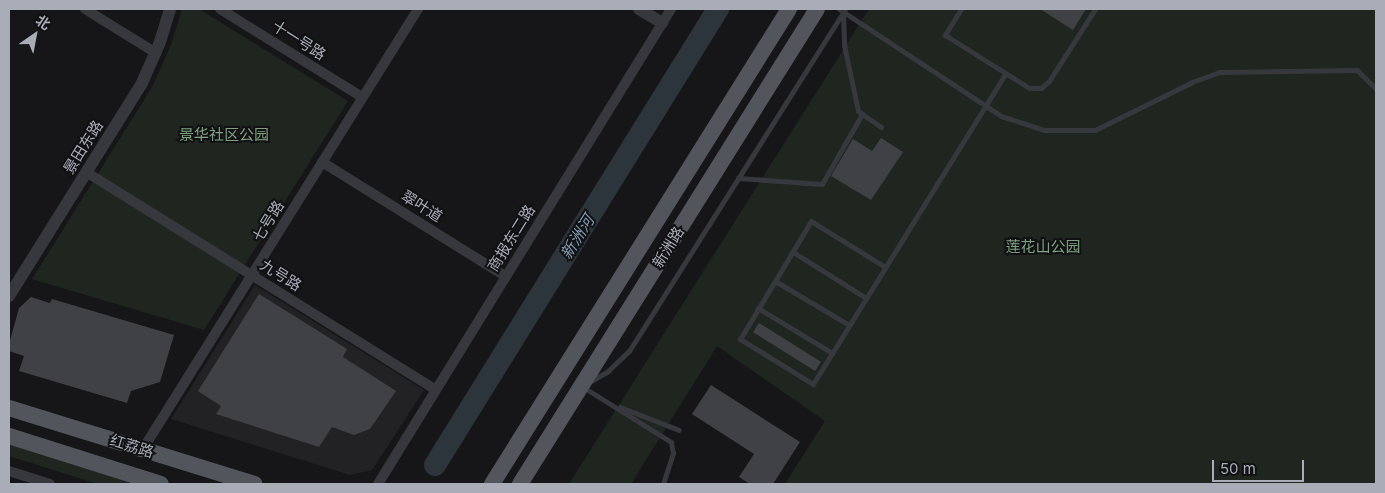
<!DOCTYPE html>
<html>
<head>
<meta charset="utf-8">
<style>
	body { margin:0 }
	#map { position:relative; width:1385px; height:493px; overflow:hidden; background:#161618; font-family:Inter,"Noto Sans SC",sans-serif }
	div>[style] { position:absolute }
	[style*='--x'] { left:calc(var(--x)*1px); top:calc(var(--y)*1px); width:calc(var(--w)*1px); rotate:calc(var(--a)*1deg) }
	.built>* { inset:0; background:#222225 }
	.green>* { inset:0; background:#1e261f }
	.river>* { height:22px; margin:-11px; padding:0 11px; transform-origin:11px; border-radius:11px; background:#2c353c }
	.building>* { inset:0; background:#404145; transform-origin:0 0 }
	.service>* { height:5px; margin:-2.5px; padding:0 2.5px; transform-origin:2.5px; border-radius:2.5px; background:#37383d }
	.minor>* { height:10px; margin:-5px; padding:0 5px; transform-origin:5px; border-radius:5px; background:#37383d }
	.tertiary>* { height:12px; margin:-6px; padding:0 6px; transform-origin:6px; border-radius:6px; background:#37383d }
	.primary>* { height:16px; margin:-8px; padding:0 8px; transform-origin:8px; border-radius:8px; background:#53555c }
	span { translate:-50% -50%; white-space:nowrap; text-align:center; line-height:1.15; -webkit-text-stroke:4px #111113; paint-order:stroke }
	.street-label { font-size:15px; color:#a8adb8 }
	.park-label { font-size:15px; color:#7fa381 }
	.water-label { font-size:16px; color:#7f9bb3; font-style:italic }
	.frame { position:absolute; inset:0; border:10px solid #a8adb8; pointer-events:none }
	.north { position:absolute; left:10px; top:10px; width:50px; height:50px; -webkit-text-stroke:4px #111113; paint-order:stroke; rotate:33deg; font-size:14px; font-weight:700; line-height:20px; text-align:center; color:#a8adb8 }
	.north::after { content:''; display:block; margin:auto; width:18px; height:22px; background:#a8adb8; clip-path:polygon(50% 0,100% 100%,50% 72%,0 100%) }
	.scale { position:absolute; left:1212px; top:460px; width:92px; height:22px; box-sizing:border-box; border:2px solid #a8adb8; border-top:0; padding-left:6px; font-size:15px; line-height:18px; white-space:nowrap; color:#a8adb8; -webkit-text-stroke:4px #111113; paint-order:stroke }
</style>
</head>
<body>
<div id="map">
	<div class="built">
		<div style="clip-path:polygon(255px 285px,424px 390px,372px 470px,350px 475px,171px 419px)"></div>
	</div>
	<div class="green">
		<div style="clip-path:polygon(182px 9px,199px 9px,348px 101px,204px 330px,32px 279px,152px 87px,171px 45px)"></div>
		<div style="clip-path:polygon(869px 9px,1376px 9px,1376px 484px,785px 484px,825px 421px,717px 346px,631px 484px,569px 484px)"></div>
		<div style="clip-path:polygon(9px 441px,146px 484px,98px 484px,9px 456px)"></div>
	</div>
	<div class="river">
		<div style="--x:435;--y:465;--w:537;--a:-58.18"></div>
	</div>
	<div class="building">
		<div style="clip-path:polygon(1040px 9px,1086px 9px,1073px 30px)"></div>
		<div style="clip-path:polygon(881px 138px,903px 152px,871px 200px,831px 176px,853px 139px,872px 151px)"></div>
		<div style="clip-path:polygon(259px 294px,347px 349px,343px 357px,396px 391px,370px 429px,354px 435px,332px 427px,319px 447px,216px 414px,221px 406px,198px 391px)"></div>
		<div style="clip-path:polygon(31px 297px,50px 303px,52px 299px,174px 335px,160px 382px,131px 391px,127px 403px,19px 371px,24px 356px,9px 351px,9px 344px,19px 308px)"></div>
		<div style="left:759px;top:323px;width:73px;height:11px;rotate:32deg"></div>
		<div style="clip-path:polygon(711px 385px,800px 442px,773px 484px,750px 484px,739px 477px,754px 454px,692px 414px)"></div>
	</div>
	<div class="service">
		<div style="--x:839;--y:9;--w:194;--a:33.4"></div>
		<div style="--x:1001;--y:116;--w:45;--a:18"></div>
		<div style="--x:1044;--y:130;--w:51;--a:0"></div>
		<div style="--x:1095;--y:130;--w:108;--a:-26.3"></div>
		<div style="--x:1192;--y:82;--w:29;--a:-20"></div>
		<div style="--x:1219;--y:72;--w:138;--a:-0.8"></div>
		<div style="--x:1357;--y:70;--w:27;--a:45"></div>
		<div style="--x:961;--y:9;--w:31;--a:122"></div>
		<div style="--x:945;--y:35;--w:99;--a:32.2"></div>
		<div style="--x:1029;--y:88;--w:12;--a:0"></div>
		<div style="--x:1041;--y:88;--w:11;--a:-41"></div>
		<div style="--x:1049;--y:81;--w:85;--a:-57.4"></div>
		<div style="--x:843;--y:12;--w:33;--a:88"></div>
		<div style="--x:844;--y:45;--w:67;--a:78"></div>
		<div style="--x:858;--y:111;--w:28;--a:35"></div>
		<div style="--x:738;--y:178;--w:84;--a:4.1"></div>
		<div style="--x:822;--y:184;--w:81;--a:-60.3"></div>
		<div style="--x:793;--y:252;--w:86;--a:32.2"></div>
		<div style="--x:885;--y:267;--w:87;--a:-148.1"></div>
		<div style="--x:811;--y:221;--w:138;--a:121"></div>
		<div style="--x:740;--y:339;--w:86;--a:31.7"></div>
		<div style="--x:813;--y:384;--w:365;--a:-58.2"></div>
		<div style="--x:775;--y:281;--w:86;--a:30.7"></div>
		<div style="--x:758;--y:308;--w:87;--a:31.3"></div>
		<div style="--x:591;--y:381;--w:20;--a:-30"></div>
		<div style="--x:608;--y:371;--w:29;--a:-44"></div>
		<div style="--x:629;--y:351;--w:404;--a:-57.7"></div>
		<div style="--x:583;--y:387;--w:104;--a:32"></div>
		<div style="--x:671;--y:442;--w:11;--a:80"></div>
		<div style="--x:673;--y:453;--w:33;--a:108"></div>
		<div style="--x:620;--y:407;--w:63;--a:21.3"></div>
	</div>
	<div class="minor">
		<div style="--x:85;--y:9;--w:84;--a:31.8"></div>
		<div style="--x:220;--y:9;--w:167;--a:31.8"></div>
		<div style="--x:322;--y:162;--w:216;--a:31.9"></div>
		<div style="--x:86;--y:172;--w:411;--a:31.9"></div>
		<div style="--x:143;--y:449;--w:519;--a:-57.99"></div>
		<div style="--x:9;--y:471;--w:43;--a:17.6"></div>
		<div style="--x:378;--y:484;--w:558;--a:-58.33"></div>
	</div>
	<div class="tertiary">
		<div style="--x:639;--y:9;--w:27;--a:31"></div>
		<div style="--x:9;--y:296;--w:251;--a:-58"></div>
		<div style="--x:142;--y:83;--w:45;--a:-66.3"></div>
		<div style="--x:160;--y:42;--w:34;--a:-73"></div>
	</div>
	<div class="primary">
		<div style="--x:9;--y:408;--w:257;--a:17.2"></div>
		<div style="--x:9;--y:436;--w:159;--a:17.5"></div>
		<div style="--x:492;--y:484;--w:560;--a:-57.98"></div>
		<div style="--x:520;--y:484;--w:560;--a:-57.98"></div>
	</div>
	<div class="street-label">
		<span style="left:299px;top:40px;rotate:32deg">十一号路</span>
		<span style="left:83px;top:147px;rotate:-58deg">景田东路</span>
		<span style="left:422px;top:206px;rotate:32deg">翠叶道</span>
		<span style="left:268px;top:221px;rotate:-58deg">七号路</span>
		<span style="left:511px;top:238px;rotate:-58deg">商报东二路</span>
		<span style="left:668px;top:247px;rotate:-58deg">新洲路</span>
		<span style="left:281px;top:275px;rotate:32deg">九号路</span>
		<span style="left:132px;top:446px;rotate:17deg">红荔路</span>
	</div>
	<div class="park-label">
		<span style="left:224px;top:135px">景华社区公园</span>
		<span style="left:1043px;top:247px">莲花山公园</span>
	</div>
	<div class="water-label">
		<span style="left:577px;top:237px;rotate:-58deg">新洲河</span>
	</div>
	<div class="frame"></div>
	<div class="north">北</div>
	<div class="scale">50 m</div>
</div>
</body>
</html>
